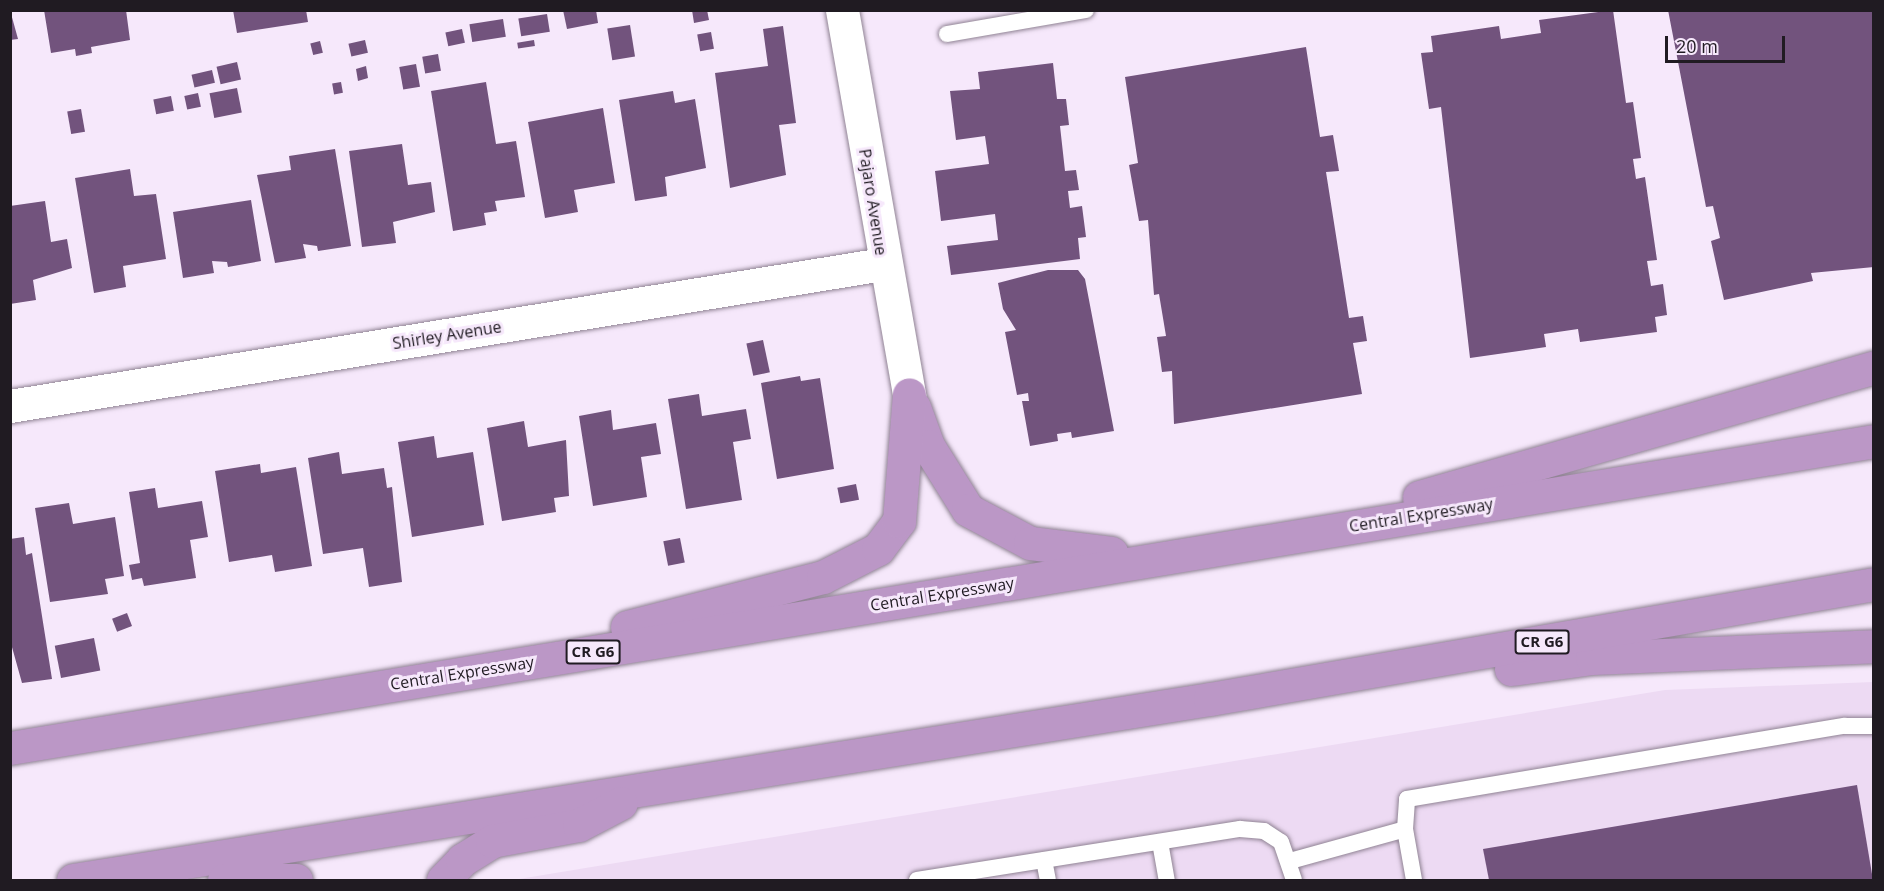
<!DOCTYPE html>
<html>
<head>
<meta charset="utf-8">
<style>
	body { margin:0 }
	#map { position:relative; width:1884px; height:891px; overflow:hidden; background:#f6e8fb; font-family:"Open Sans",sans-serif }
	div>[style] { position:absolute }
	[style*='--x'] { left:calc(var(--x)*1px); top:calc(var(--y)*1px); width:calc(var(--w)*1px); rotate:calc(var(--a)*1deg) }
	.built>* { inset:0; background:#eddaf3 }
	.building>* { inset:0; background:#72537d; transform-origin:0 0 }
	.roads { filter:drop-shadow(0 0 2px #908394) drop-shadow(0 0 2px #908394) }
	.service>* { height:16px; margin:-8px; padding:0 8px; transform-origin:8px; border-radius:8px; background:#fff }
	.minor>* { height:33px; margin:-16.5px; padding:0 16.5px; transform-origin:16.5px; border-radius:16.5px; background:#fff }
	.tertiary>* { height:33px; margin:-16.5px; padding:0 16.5px; transform-origin:16.5px; border-radius:16.5px; background:#fff }
	.trunk>* { height:33px; margin:-16.5px; padding:0 16.5px; transform-origin:16.5px; border-radius:16.5px; background:#bb97c6 }
	span { translate:-50% -50%; white-space:nowrap; text-align:center; line-height:1.15; -webkit-text-stroke:6px #f6e8fb; paint-order:stroke }
	.shield-label span { padding:2px 4px; background:#f6e8fb; border:2px solid; border-radius:4px; -webkit-text-stroke-width:0 }
	.shield-label { font-size:15px; color:#201b22; font-weight:700 }
	.street-label { font-size:16px; color:#201b22 }
	.frame { position:absolute; inset:0; border:12px solid #201b22; pointer-events:none }
	.scale { position:absolute; left:1665px; top:36px; width:120px; height:27px; box-sizing:border-box; border:3px solid #201b22; border-top:0; padding-left:8px; font-size:18px; line-height:21px; white-space:nowrap; color:#201b22; -webkit-text-stroke:4px #f6e8fb; paint-order:stroke }
</style>
</head>
<body>
<div id="map">
	<div class="built">
		<div style="clip-path:polygon(1873px 682px,1873px 880px,513px 880px,1665px 690px)"></div>
	</div>
	<div class="building">
		<div style="clip-path:polygon(10px 10px,18px 39px,10px 40px)"></div>
		<div style="clip-path:polygon(44px 10px,126px 10px,130px 40px,91px 47px,92px 53px,76px 56px,75px 49px,51px 53px)"></div>
		<div style="clip-path:polygon(233px 10px,306px 10px,308px 22px,237px 33px)"></div>
		<div style="clip-path:polygon(563px 10px,596px 10px,598px 23px,567px 29px)"></div>
		<div style="clip-path:polygon(692px 10px,707px 10px,709px 20px,694px 23px)"></div>
		<div style="clip-path:polygon(1613px 10px,1626px 103px,1633px 102px,1641px 158px,1633px 159px,1636px 179px,1645px 177px,1657px 260px,1647px 261px,1651px 286px,1663px 284px,1667px 315px,1655px 317px,1657px 332px,1580px 342px,1578px 329px,1544px 334px,1546px 347px,1470px 358px,1441px 107px,1429px 109px,1421px 53px,1433px 52px,1431px 36px,1499px 26px,1501px 39px,1541px 33px,1539px 20px)"></div>
		<div style="clip-path:polygon(1668px 10px,1874px 10px,1874px 267px,1811px 273px,1813px 281px,1724px 300px,1711px 241px,1720px 238px,1713px 206px,1706px 207px)"></div>
		<div style="left:547px;top:14px;width:18px;height:29px;rotate:81deg"></div>
		<div style="left:503px;top:19px;width:18px;height:34px;rotate:81deg"></div>
		<div style="left:630px;top:25px;width:32px;height:23px;rotate:81deg"></div>
		<div style="clip-path:polygon(783px 26px,796px 123px,779px 125px,786px 175px,730px 188px,715px 73px,768px 66px,763px 29px)"></div>
		<div style="left:462px;top:29px;width:14px;height:17px;rotate:78deg"></div>
		<div style="left:711px;top:32px;width:17px;height:14px;rotate:80deg"></div>
		<div style="left:365px;top:40px;width:13px;height:17px;rotate:77deg"></div>
		<div style="left:534px;top:40px;width:6px;height:17px;rotate:81deg"></div>
		<div style="left:320px;top:41px;width:12px;height:10px;rotate:76deg"></div>
		<div style="clip-path:polygon(1306px 47px,1320px 137px,1333px 135px,1339px 171px,1326px 172px,1349px 318px,1363px 316px,1367px 341px,1353px 343px,1362px 394px,1174px 424px,1172px 371px,1162px 372px,1157px 337px,1166px 336px,1159px 294px,1154px 295px,1148px 220px,1139px 221px,1129px 165px,1138px 163px,1125px 77px)"></div>
		<div style="left:438px;top:54px;width:17px;height:16px;rotate:80deg"></div>
		<div style="left:237px;top:62px;width:18px;height:21px;rotate:77deg"></div>
		<div style="clip-path:polygon(1053px 63px,1057px 99px,1066px 99px,1069px 125px,1060px 126px,1065px 171px,1076px 170px,1079px 190px,1068px 191px,1070px 208px,1082px 206px,1086px 237px,1078px 238px,1080px 259px,951px 275px,947px 246px,998px 240px,995px 214px,941px 221px,935px 171px,989px 164px,985px 136px,956px 140px,950px 91px,980px 89px,978px 72px)"></div>
		<div style="left:416px;top:64px;width:23px;height:17px;rotate:80deg"></div>
		<div style="clip-path:polygon(366px 66px,368px 78px,358px 81px,356px 69px)"></div>
		<div style="left:212px;top:70px;width:13px;height:21px;rotate:77deg"></div>
		<div style="left:341px;top:82px;width:11px;height:9px;rotate:80deg"></div>
		<div style="clip-path:polygon(486px 82px,496px 144px,516px 141px,525px 197px,495px 201px,497px 211px,484px 213px,486px 225px,453px 231px,431px 91px)"></div>
		<div style="left:237px;top:88px;width:25px;height:28px;rotate:79deg"></div>
		<div style="clip-path:polygon(673px 91px,675px 103px,695px 99px,706px 168px,665px 177px,667px 196px,635px 201px,619px 100px)"></div>
		<div style="left:198px;top:93px;width:14px;height:14px;rotate:78deg"></div>
		<div style="left:171px;top:96px;width:15px;height:18px;rotate:79deg"></div>
		<div style="clip-path:polygon(603px 108px,615px 183px,574px 190px,578px 212px,545px 218px,528px 122px)"></div>
		<div style="left:81px;top:109px;width:23px;height:14px;rotate:80deg"></div>
		<div style="clip-path:polygon(402px 144px,408px 185px,431px 182px,435px 212px,393px 222px,396px 243px,362px 247px,349px 151px)"></div>
		<div style="clip-path:polygon(335px 149px,351px 246px,318px 251px,317px 246px,303px 244px,306px 258px,275px 263px,257px 175px,291px 170px,289px 156px)"></div>
		<div style="clip-path:polygon(130px 169px,134px 196px,156px 194px,166px 259px,123px 266px,126px 287px,94px 293px,75px 178px)"></div>
		<div style="clip-path:polygon(251px 200px,261px 261px,228px 267px,227px 262px,212px 261px,214px 273px,183px 278px,173px 212px)"></div>
		<div style="clip-path:polygon(45px 201px,51px 242px,67px 239px,72px 268px,33px 280px,36px 300px,10px 304px,10px 206px)"></div>
		<div style="clip-path:polygon(1048px 270px,1078px 270px,1085px 279px,1114px 431px,1072px 438px,1071px 432px,1057px 434px,1058px 441px,1030px 446px,1022px 401px,1029px 401px,1028px 393px,1017px 395px,1005px 332px,1016px 330px,1003px 309px,998px 283px)"></div>
		<div style="left:763px;top:340px;width:33px;height:17px;rotate:78deg"></div>
		<div style="clip-path:polygon(800px 376px,801px 381px,820px 378px,834px 469px,777px 479px,761px 383px)"></div>
		<div style="clip-path:polygon(699px 394px,702px 416px,746px 409px,751px 439px,733px 442px,742px 500px,686px 509px,668px 399px)"></div>
		<div style="clip-path:polygon(611px 410px,613px 430px,656px 423px,661px 454px,641px 457px,647px 497px,593px 506px,579px 416px)"></div>
		<div style="clip-path:polygon(524px 421px,528px 447px,566px 440px,569px 496px,554px 498px,556px 512px,502px 521px,487px 428px)"></div>
		<div style="clip-path:polygon(434px 436px,437px 458px,473px 452px,484px 525px,412px 537px,398px 442px)"></div>
		<div style="clip-path:polygon(339px 452px,342px 474px,384px 468px,387px 488px,392px 487px,402px 582px,369px 587px,363px 548px,323px 554px,308px 458px)"></div>
		<div style="clip-path:polygon(260px 464px,261px 473px,296px 467px,312px 566px,275px 572px,272px 555px,229px 562px,215px 471px)"></div>
		<div style="left:856px;top:484px;width:16px;height:19px;rotate:79deg"></div>
		<div style="clip-path:polygon(155px 488px,158px 508px,202px 501px,208px 537px,190px 540px,196px 578px,144px 586px,142px 578px,132px 580px,129px 565px,140px 563px,129px 492px)"></div>
		<div style="clip-path:polygon(69px 503px,73px 524px,115px 517px,124px 576px,105px 579px,108px 594px,50px 602px,35px 508px)"></div>
		<div style="clip-path:polygon(24px 537px,26px 555px,32px 553px,52px 679px,22px 683px,10px 640px,10px 539px)"></div>
		<div style="left:680px;top:538px;width:25px;height:17px;rotate:79deg"></div>
		<div style="left:127px;top:613px;width:14px;height:16px;rotate:69deg"></div>
		<div style="left:94px;top:638px;width:33px;height:40px;rotate:79deg"></div>
		<div style="clip-path:polygon(1857px 785px,1873px 880px,1489px 880px,1483px 849px)"></div>
	</div>
	<div class="roads">
		<div class="service">
			<div style="--x:947;--y:34;--w:141;--a:-9.8"></div>
			<div style="--x:1405;--y:829;--w:30;--a:-86"></div>
			<div style="--x:1407;--y:799;--w:444;--a:-9.5"></div>
			<div style="--x:1845;--y:726;--w:29;--a:0"></div>
			<div style="--x:1160;--y:842;--w:39;--a:80"></div>
			<div style="--x:1044;--y:860;--w:20;--a:79"></div>
			<div style="--x:1290;--y:861;--w:119;--a:-15.5"></div>
			<div style="--x:1405;--y:829;--w:52;--a:80"></div>
			<div style="--x:917;--y:880;--w:327;--a:-9"></div>
			<div style="--x:1240;--y:829;--w:24;--a:5"></div>
			<div style="--x:1264;--y:831;--w:20;--a:33"></div>
			<div style="--x:1281;--y:842;--w:40;--a:71.1"></div>
		</div>
		<div class="minor">
			<div style="--x:10;--y:406;--w:884;--a:-9.24"></div>
		</div>
		<div class="tertiary">
			<div style="--x:842;--y:10;--w:390;--a:80.1"></div>
		</div>
		<div class="trunk">
			<div style="--x:914;--y:407;--w:41;--a:70.3"></div>
			<div style="--x:928;--y:446;--w:75;--a:58"></div>
			<div style="--x:968;--y:510;--w:70;--a:28"></div>
			<div style="--x:1030;--y:543;--w:82;--a:7"></div>
			<div style="--x:1419;--y:497;--w:473;--a:-15.9"></div>
			<div style="--x:627;--y:627;--w:202;--a:-14.3"></div>
			<div style="--x:823;--y:577;--w:62;--a:-27"></div>
			<div style="--x:878;--y:549;--w:35;--a:-53"></div>
			<div style="--x:899;--y:521;--w:127;--a:-85.5"></div>
			<div style="--x:1511;--y:669;--w:82;--a:-7.7"></div>
			<div style="--x:1592;--y:658;--w:282;--a:-2.4"></div>
			<div style="--x:10;--y:748;--w:1889;--a:-9.35"></div>
			<div style="--x:73;--y:880;--w:1151;--a:-9.05"></div>
			<div style="--x:1210;--y:699;--w:674;--a:-9.83"></div>
			<div style="--x:224;--y:880;--w:72;--a:0"></div>
			<div style="--x:443;--y:880;--w:28;--a:-46"></div>
			<div style="--x:462;--y:860;--w:36;--a:-32"></div>
			<div style="--x:492;--y:841;--w:88;--a:-10.4"></div>
			<div style="--x:579;--y:825;--w:47;--a:-27.6"></div>
		</div>
	</div>
	<div class="shield-label">
		<span style="left:1542px;top:642px">CR G6</span>
		<span style="left:593px;top:652px">CR G6</span>
	</div>
	<div class="street-label">
		<span style="left:873px;top:202px;rotate:81deg">Pajaro Avenue</span>
		<span style="left:447px;top:335px;rotate:-9deg">Shirley Avenue</span>
		<span style="left:1421px;top:515px;rotate:-9deg">Central Expressway</span>
		<span style="left:942px;top:594px;rotate:-9deg">Central Expressway</span>
		<span style="left:462px;top:673px;rotate:-9deg">Central Expressway</span>
	</div>
	<div class="frame"></div>
	<div class="scale">20 m</div>
</div>
</body>
</html>
